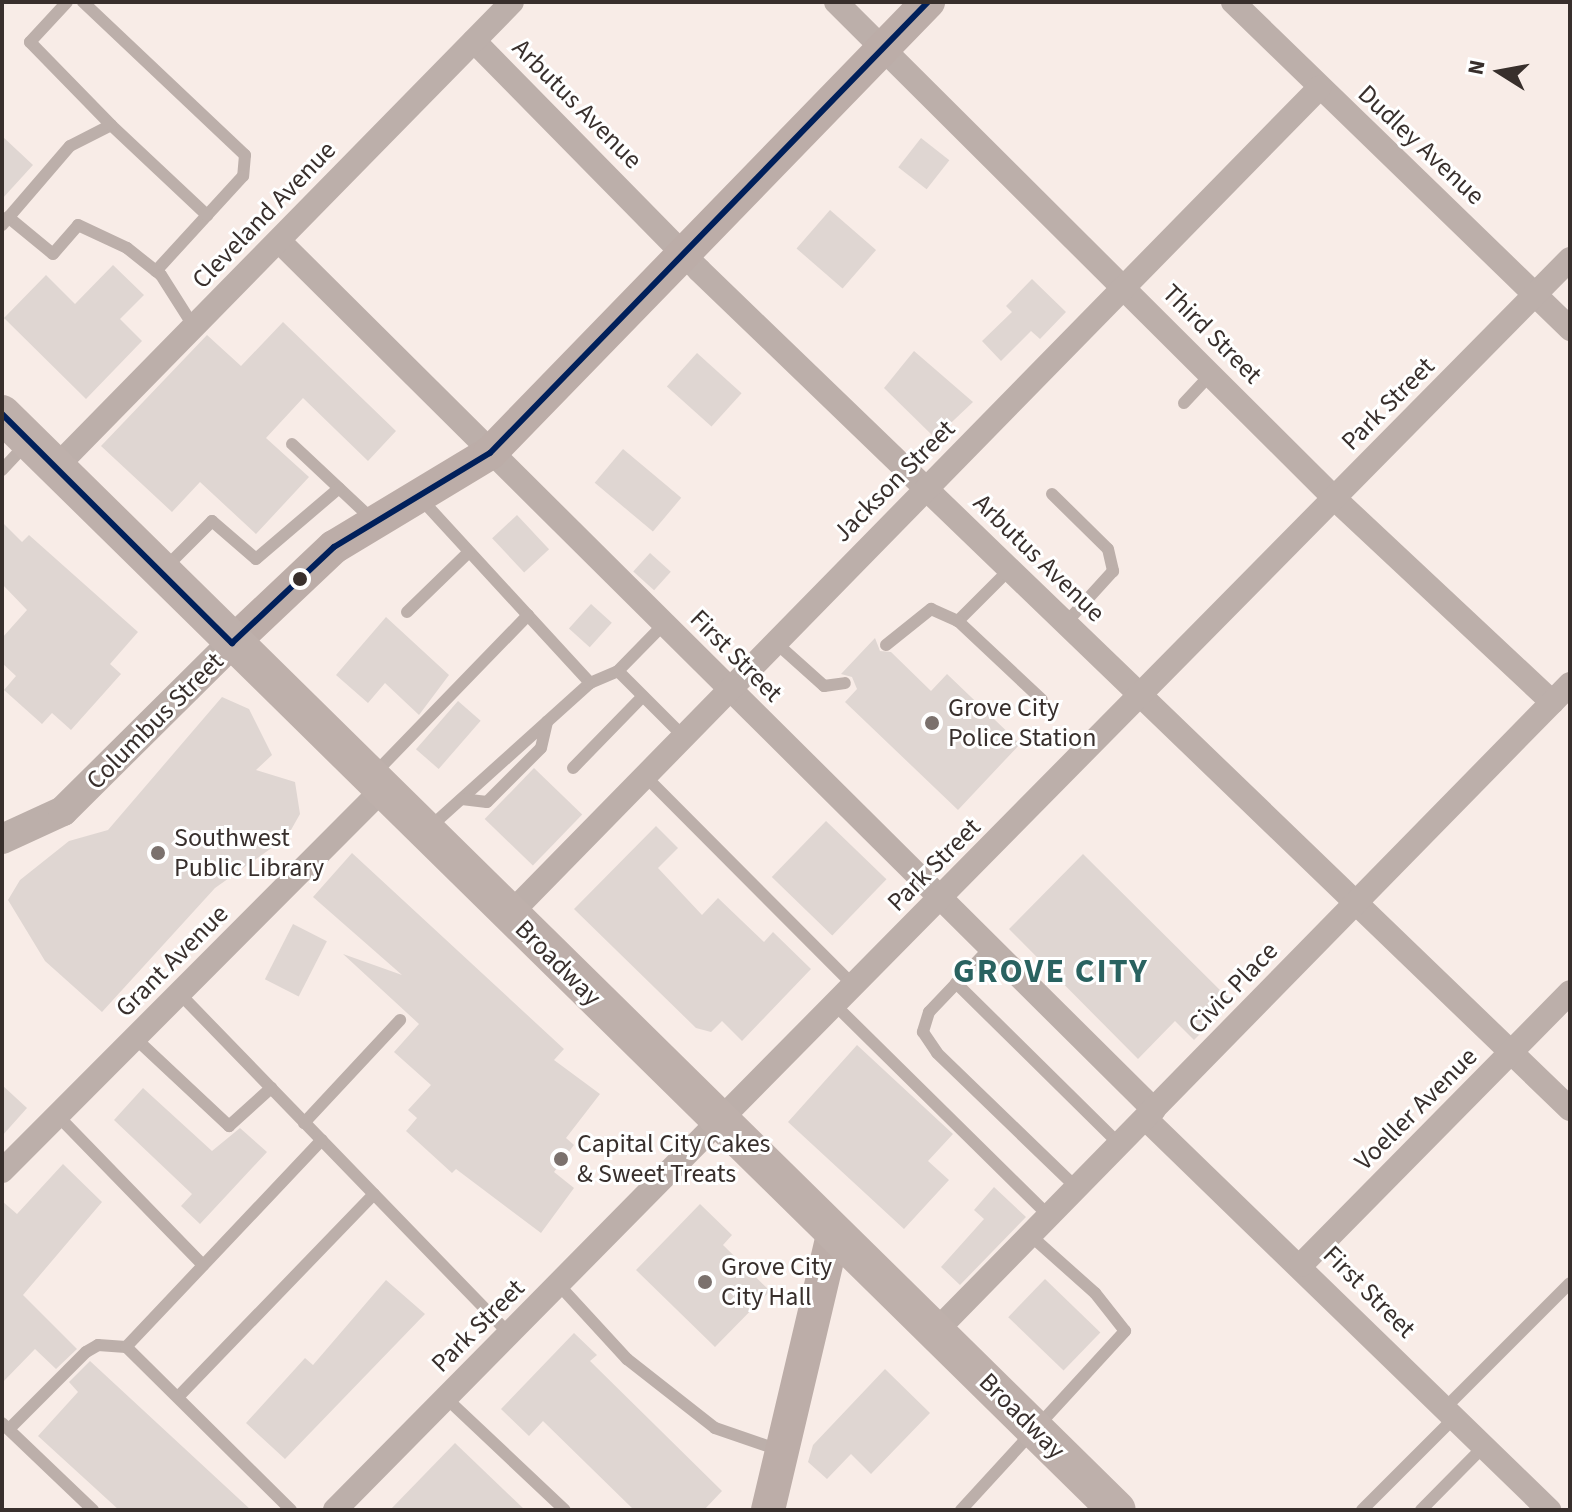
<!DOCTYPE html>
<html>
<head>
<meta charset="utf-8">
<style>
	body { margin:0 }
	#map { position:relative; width:1572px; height:1512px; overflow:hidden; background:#f8ece7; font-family:"Source Sans 3",sans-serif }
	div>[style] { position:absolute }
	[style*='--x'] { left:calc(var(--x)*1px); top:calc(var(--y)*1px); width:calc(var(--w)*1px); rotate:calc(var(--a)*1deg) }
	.building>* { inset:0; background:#dfd6d2; transform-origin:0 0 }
	.service>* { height:12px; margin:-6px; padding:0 6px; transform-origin:6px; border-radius:6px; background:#bcafaa }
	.minor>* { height:24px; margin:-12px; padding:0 12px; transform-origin:12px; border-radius:12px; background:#bcafaa }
	.tertiary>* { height:30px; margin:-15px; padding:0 15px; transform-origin:15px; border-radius:15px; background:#bcafaa }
	.secondary>* { height:34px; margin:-17px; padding:0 17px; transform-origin:17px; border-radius:17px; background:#bcada8 }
	.primary>* { height:38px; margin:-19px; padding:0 19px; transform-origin:19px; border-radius:19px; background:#beb0ab }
	.bus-1>* { height:6px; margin:-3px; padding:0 3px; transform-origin:3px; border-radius:3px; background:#00205b }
	.dots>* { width:22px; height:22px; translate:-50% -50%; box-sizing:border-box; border:4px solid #fff; border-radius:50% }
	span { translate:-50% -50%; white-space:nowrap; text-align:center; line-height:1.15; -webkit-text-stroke:6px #fff; paint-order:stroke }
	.street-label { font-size:26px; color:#382f2c }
	.poi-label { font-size:26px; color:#382f2c }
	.left { translate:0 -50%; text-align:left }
	.district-label { font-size:34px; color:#296260; font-weight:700; letter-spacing:2px }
	.frame { position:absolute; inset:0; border:4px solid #382f2c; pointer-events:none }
	.north { position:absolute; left:1460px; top:32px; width:80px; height:80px; -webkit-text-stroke:6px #fff; paint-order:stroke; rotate:281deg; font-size:22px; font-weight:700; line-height:32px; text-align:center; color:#382f2c }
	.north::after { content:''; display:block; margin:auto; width:28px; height:36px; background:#382f2c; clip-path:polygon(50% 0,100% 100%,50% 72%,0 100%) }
</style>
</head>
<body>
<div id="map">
	<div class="building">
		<div style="clip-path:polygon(2px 136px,33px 165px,2px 199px)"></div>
		<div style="left:921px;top:138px;width:36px;height:37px;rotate:38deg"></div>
		<div style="left:830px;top:210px;width:61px;height:51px;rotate:41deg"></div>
		<div style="clip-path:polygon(113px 265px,144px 295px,120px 319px,142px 341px,86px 399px,4px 318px,46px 275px,75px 304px)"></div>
		<div style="clip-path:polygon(1032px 279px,1066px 312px,1040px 339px,1031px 331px,1001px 361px,982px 341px,1012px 312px,1006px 306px)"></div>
		<div style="clip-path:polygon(283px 322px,396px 431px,368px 461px,303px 398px,266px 438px,309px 477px,256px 534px,200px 482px,172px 512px,101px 446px,207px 335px,241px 366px)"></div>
		<div style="clip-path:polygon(914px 351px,973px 402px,935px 438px,884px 388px)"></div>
		<div style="left:697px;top:353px;width:60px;height:45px;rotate:42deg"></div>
		<div style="left:623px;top:449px;width:76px;height:44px;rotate:40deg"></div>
		<div style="left:517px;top:515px;width:47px;height:34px;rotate:47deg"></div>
		<div style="clip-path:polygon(2px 522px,22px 542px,29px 535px,138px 632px,110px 664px,121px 674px,71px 730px,52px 713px,42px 724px,4px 690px,16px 676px,2px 663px,2px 638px,27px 610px,2px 584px)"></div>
		<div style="left:650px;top:553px;width:28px;height:25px;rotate:42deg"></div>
		<div style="left:591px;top:604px;width:28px;height:33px;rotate:42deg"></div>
		<div style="clip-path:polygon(386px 617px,449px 675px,419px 715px,385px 683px,368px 703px,336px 675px)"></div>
		<div style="clip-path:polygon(875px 638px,880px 651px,891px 652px,931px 691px,947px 674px,1020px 744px,958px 810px,845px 702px,857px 689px,852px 677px,841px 674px)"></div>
		<div style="clip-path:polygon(222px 697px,249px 709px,272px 755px,256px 770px,295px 782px,300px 814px,287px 837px,215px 888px,102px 1012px,45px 961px,8px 900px,20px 880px,69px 841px,108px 830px)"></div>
		<div style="left:458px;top:701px;width:30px;height:64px;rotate:41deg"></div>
		<div style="left:534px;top:768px;width:67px;height:71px;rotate:44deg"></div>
		<div style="left:826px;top:821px;width:84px;height:78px;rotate:44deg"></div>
		<div style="clip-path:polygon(656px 826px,678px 848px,658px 868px,702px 915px,718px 898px,764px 942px,773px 932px,811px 969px,742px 1041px,722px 1021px,711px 1032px,696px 1028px,574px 909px)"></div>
		<div style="clip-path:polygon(352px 853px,564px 1049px,554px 1060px,600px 1094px,566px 1138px,574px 1145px,554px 1172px,574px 1188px,541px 1233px,456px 1169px,452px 1173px,406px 1131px,417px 1118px,408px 1110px,431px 1085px,394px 1052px,419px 1024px,343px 954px,402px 975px,313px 897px)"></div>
		<div style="clip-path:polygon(1083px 854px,1232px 1002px,1194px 1040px,1175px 1021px,1138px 1059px,1009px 929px)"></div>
		<div style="left:293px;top:924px;width:38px;height:62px;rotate:27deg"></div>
		<div style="clip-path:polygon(857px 1045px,953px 1134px,928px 1161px,949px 1180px,904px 1229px,788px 1122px)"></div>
		<div style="clip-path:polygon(2px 1085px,27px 1108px,2px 1136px)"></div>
		<div style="clip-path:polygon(143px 1088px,212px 1151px,240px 1128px,267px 1152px,200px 1224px,181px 1206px,192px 1194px,114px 1120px)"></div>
		<div style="clip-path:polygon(63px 1164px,102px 1202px,23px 1295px,77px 1349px,56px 1369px,35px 1349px,2px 1383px,2px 1201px,17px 1214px)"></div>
		<div style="clip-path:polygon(994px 1187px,1026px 1217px,960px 1285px,941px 1267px,984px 1219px,974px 1210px)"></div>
		<div style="clip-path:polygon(700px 1204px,732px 1235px,723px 1245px,770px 1291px,715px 1347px,636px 1270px)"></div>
		<div style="left:1045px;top:1279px;width:77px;height:53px;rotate:44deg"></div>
		<div style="clip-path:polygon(386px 1280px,425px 1314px,285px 1459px,246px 1423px,305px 1358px,313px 1365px)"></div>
		<div style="clip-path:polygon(574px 1333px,597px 1355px,590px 1361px,722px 1491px,704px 1510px,634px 1510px,543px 1421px,529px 1436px,501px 1409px)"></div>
		<div style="clip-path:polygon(90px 1361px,251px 1510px,119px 1510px,38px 1436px,78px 1392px,69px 1382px)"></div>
		<div style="clip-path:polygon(885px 1369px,930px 1413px,871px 1474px,851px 1454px,827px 1479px,808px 1462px,813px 1445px)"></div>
		<div style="clip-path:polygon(455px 1443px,525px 1510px,390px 1510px)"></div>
	</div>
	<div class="service">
		<div style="--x:83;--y:2;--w:223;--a:43.4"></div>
		<div style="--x:245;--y:155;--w:21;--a:95"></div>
		<div style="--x:243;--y:176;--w:129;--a:132.5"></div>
		<div style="--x:111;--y:125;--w:132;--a:43.2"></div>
		<div style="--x:8;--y:217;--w:58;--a:39.4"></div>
		<div style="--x:53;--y:254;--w:38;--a:-49"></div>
		<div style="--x:78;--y:225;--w:54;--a:25.1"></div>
		<div style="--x:127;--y:248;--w:43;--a:38.5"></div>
		<div style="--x:161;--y:275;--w:62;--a:57.6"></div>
		<div style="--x:2;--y:225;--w:104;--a:-49.3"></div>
		<div style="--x:70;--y:146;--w:46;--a:-27.1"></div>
		<div style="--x:111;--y:125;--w:116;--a:-134.3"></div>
		<div style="--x:30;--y:42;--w:54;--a:-47.2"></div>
		<div style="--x:1184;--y:403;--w:41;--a:-47"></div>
		<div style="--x:292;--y:444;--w:112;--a:43.2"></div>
		<div style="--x:2;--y:470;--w:37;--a:-47"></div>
		<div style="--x:1052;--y:494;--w:78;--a:44.5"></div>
		<div style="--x:1108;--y:549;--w:23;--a:77"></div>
		<div style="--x:1113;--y:571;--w:72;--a:132.2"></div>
		<div style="--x:421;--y:499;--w:250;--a:47.4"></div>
		<div style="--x:590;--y:683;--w:215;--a:138"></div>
		<div style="--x:164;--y:569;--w:68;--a:-45"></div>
		<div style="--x:212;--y:521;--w:58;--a:40.8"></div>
		<div style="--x:256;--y:559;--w:109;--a:-40.5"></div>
		<div style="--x:1010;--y:569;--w:74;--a:135"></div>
		<div style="--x:958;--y:621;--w:115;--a:43.2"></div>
		<div style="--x:407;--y:612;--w:86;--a:-44.1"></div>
		<div style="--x:664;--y:624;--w:66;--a:134.4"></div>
		<div style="--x:618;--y:671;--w:92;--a:45"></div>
		<div style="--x:775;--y:642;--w:66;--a:41.9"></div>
		<div style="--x:824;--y:686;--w:21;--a:-8"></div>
		<div style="--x:886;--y:645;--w:58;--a:-38.7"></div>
		<div style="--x:931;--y:609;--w:30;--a:24"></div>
		<div style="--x:590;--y:683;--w:30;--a:-23"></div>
		<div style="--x:573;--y:768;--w:100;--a:-45.8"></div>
		<div style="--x:375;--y:773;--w:220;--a:-45.9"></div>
		<div style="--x:645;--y:776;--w:296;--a:45.1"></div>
		<div style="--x:462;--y:799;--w:25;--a:7"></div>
		<div style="--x:487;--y:802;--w:76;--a:-45"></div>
		<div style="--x:541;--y:748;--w:27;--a:-77"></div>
		<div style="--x:991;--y:947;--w:90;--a:133.6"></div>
		<div style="--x:929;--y:1012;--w:21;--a:107"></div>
		<div style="--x:923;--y:1032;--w:25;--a:56"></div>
		<div style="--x:937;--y:1053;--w:194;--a:44"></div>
		<div style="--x:956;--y:983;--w:231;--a:44.6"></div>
		<div style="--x:179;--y:993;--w:475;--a:45.9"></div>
		<div style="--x:835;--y:1005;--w:301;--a:44.6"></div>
		<div style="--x:135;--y:1038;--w:129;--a:43.1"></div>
		<div style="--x:229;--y:1126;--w:57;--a:-42.1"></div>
		<div style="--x:58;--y:1116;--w:208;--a:45.8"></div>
		<div style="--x:304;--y:1123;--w:141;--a:-47"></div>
		<div style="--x:558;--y:1284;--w:102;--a:47.4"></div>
		<div style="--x:627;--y:1359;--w:112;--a:38.1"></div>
		<div style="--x:715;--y:1428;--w:68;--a:19"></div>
		<div style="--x:178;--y:1397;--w:282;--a:-46"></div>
		<div style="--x:446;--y:1398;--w:163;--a:43.3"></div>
		<div style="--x:1446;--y:1407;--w:175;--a:-45"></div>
		<div style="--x:2;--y:1423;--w:126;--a:43.7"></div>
		<div style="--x:11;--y:1427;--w:106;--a:-45"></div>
		<div style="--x:86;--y:1352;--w:14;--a:-30"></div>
		<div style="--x:98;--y:1345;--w:28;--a:4"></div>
		<div style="--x:291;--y:1510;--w:232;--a:-135.3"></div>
		<div style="--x:126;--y:1347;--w:285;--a:-46.6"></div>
		<div style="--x:961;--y:1510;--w:243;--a:-47.5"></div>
		<div style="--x:1125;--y:1331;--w:48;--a:-128.3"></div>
		<div style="--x:1095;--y:1293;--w:86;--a:-138.3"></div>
		<div style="--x:1362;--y:1510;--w:133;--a:-45"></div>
		<div style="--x:1421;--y:1510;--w:91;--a:-45.4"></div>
	</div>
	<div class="minor">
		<div style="--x:836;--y:2;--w:703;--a:44.88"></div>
		<div style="--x:1334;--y:498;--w:299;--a:43.1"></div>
		<div style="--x:1233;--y:2;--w:470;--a:44.1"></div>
		<div style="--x:474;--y:41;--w:321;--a:45.5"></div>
		<div style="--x:699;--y:270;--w:1209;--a:43.93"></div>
		<div style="--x:279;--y:241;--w:1233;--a:44.8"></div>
		<div style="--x:56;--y:467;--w:651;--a:-45.56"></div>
		<div style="--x:509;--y:915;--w:1158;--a:-45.59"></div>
		<div style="--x:1146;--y:1119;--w:562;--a:44.13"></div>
		<div style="--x:2;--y:1171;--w:538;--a:-45.08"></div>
		<div style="--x:1301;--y:1265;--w:383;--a:-45.4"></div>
		<div style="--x:936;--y:1331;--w:906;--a:-45.58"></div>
		<div style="--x:335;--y:1510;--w:1758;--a:-45.37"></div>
	</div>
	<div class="tertiary">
		<div style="--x:2;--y:839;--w:67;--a:-24.7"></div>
		<div style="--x:63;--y:811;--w:238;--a:-44.8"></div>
	</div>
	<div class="secondary">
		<div style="--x:232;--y:643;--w:140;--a:-43.3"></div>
		<div style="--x:334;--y:547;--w:182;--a:-31.1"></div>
		<div style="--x:490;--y:453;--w:629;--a:-45.84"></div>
		<div style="--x:768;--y:1510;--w:287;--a:-76.7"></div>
	</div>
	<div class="primary">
		<div style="--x:2;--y:414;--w:1563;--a:44.51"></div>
	</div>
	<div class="bus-1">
		<div style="--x:2;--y:414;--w:325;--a:44.9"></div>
		<div style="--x:232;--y:643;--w:140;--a:-43.3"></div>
		<div style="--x:334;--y:547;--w:182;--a:-31.1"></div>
		<div style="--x:490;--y:453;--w:629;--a:-45.84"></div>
	</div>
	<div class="dots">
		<div style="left:300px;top:579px;background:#382f2c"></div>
		<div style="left:932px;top:723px;background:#7b716d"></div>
		<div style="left:158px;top:853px;background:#7b716d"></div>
		<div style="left:561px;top:1159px;background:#7b716d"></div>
		<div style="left:705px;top:1282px;background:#7b716d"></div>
	</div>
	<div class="street-label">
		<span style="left:577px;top:104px;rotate:45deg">Arbutus Avenue</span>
		<span style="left:1421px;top:145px;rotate:43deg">Dudley Avenue</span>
		<span style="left:264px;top:215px;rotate:-46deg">Cleveland Avenue</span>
		<span style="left:1212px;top:334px;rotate:45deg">Third Street</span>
		<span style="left:1388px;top:404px;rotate:-45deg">Park Street</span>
		<span style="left:894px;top:481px;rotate:-45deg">Jackson Street</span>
		<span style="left:1039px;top:558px;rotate:44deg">Arbutus Avenue</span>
		<span style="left:736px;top:656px;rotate:45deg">First Street</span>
		<span style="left:155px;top:721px;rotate:-45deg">Columbus Street</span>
		<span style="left:934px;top:865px;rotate:-45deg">Park Street</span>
		<span style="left:172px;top:961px;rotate:-45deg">Grant Avenue</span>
		<span style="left:558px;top:963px;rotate:45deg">Broadway</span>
		<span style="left:1233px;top:988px;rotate:-46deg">Civic Place</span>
		<span style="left:1416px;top:1109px;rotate:-45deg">Voeller Avenue</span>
		<span style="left:1369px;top:1292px;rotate:45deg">First Street</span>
		<span style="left:478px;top:1326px;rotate:-45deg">Park Street</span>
		<span style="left:1022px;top:1416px;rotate:45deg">Broadway</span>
	</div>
	<div class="poi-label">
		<span class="left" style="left:948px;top:723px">Grove City<br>Police Station</span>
		<span class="left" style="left:174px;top:853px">Southwest<br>Public Library</span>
		<span class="left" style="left:577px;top:1159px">Capital City Cakes<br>&amp; Sweet Treats</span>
		<span class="left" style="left:721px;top:1282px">Grove City<br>City Hall</span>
	</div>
	<div class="district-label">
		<span style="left:1051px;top:972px">GROVE CITY</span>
	</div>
	<div class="frame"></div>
	<div class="north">N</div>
</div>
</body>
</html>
